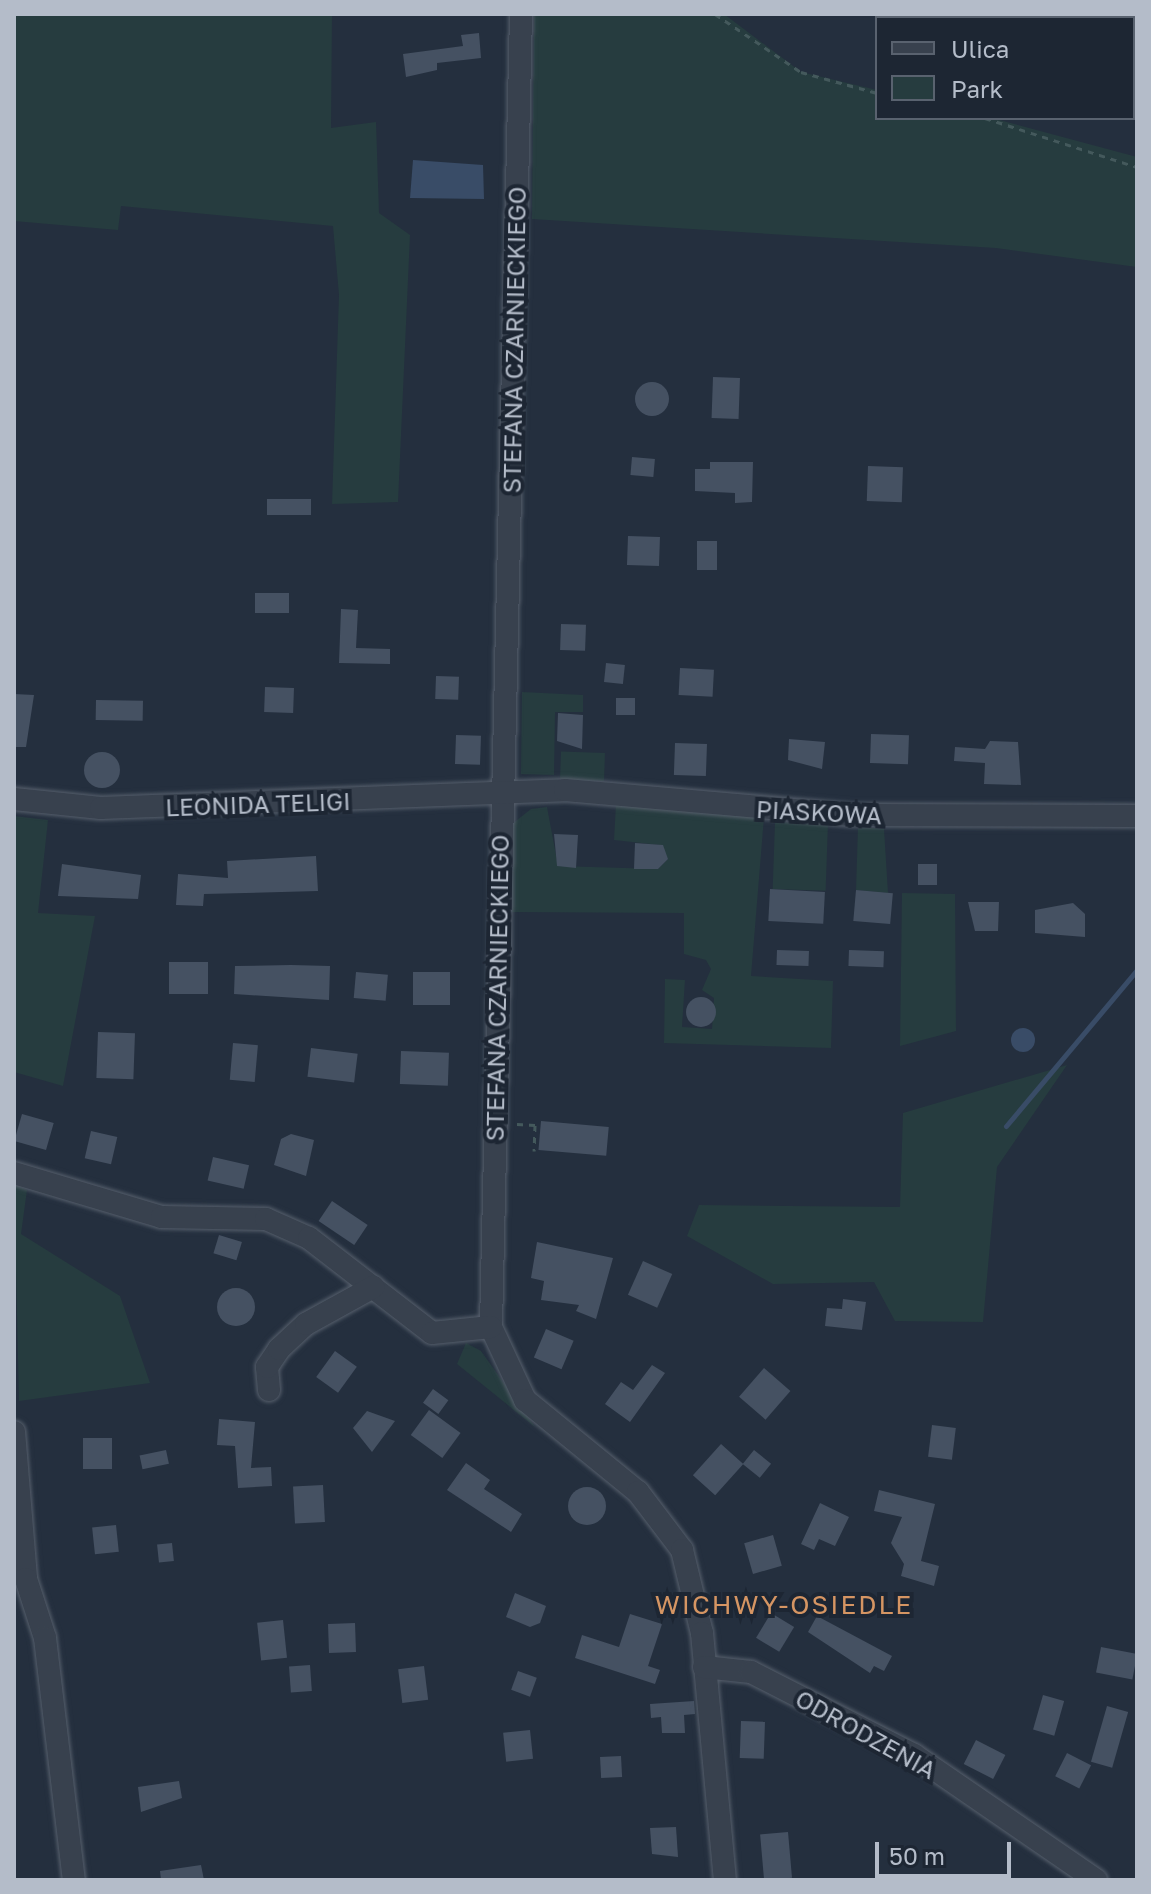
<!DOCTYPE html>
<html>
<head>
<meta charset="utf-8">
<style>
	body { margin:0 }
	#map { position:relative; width:1151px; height:1894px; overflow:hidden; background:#242f3e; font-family:"Golos Text",sans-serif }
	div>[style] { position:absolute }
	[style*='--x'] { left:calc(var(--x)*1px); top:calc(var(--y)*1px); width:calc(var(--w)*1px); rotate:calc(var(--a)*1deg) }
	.green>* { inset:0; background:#263c3f; transform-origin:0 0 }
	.water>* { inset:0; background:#394c67 }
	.round { border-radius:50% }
	.stream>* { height:5px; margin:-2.5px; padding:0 2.5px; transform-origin:2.5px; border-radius:2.5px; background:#394c67 }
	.building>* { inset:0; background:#455162; transform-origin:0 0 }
	.path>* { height:3px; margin-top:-1.5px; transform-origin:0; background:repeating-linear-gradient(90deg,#44595c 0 6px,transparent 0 12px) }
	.roads { filter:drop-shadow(0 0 2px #565f6c) drop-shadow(0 0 2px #565f6c) }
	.minor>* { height:22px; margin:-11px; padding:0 11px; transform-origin:11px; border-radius:11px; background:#38414e }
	span { translate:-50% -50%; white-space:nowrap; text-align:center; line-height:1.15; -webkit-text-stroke:8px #1d2633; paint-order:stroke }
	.street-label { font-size:24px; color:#b4bcc9 }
	.neighbourhood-label { font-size:26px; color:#d59563; letter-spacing:2px }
	.frame { position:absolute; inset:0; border:16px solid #b4bcc9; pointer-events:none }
	.legend { position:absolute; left:875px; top:16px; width:260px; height:104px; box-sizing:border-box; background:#1d2633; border:2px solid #59626f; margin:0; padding:10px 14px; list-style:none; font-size:24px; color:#b4bcc9 }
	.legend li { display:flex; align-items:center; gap:16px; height:40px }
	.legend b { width:40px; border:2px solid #59626f }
	.scale { position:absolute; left:875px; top:1842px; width:136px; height:36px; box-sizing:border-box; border:4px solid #b4bcc9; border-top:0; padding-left:10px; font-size:24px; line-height:28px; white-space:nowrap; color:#b4bcc9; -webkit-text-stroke:6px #1d2633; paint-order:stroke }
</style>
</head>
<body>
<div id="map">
	<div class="green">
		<div style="clip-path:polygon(14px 14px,332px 14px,331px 128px,376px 122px,379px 213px,410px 235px,398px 502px,332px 504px,339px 295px,333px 226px,121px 206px,118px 230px,14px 221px)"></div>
		<div style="clip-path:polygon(534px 14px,724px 14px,801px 72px,877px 90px,877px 118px,992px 118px,1137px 157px,1137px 267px,996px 248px,532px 219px)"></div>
		<div style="clip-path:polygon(522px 692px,583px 695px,583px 712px,555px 712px,554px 775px,521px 774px)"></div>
		<div style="left:605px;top:753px;width:28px;height:44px;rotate:92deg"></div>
		<div style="clip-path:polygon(616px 804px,764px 817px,751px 976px,833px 981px,831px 1048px,664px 1043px,665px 979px,685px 980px,682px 1027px,712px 1029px,714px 998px,702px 990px,711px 969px,706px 960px,684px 954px,684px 913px,510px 912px,512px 824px,531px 809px,547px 807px,558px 866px,658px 869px,668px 859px,660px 845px,614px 840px)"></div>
		<div style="clip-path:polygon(14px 816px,48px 820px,38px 913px,95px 916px,63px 1086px,14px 1072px)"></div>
		<div style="left:775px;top:822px;width:53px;height:67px;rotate:2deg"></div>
		<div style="clip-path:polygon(858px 827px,884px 829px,888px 893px,856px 890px)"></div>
		<div style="clip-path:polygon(902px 893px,955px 894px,956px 1031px,900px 1046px)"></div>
		<div style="clip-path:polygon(1067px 1065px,997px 1167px,983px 1322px,895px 1321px,874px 1282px,773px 1284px,687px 1236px,699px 1205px,900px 1207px,903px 1113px)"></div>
		<div style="clip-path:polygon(14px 1184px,27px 1190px,21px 1234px,120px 1296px,150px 1383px,19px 1401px)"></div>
		<div style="clip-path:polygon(466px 1343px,481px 1351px,535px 1427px,457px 1364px)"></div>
	</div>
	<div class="water">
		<div style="clip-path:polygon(413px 160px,483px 165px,484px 199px,410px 198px)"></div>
		<div class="round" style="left:1011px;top:1028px;width:24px;height:24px"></div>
	</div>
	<div class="stream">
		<div style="--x:1006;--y:1126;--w:204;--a:-50"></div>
	</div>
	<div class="building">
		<div style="clip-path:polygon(479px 33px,481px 58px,437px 63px,437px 70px,406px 77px,403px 54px,463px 46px,461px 35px)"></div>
		<div style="left:713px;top:377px;width:27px;height:41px;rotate:2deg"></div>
		<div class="round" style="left:635px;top:382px;width:34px;height:34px"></div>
		<div style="left:632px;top:457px;width:23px;height:18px;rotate:5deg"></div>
		<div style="clip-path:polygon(710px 462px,753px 462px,752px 502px,735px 503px,735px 493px,695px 491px,695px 469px,710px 469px)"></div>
		<div style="left:868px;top:466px;width:35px;height:35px;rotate:2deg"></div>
		<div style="left:267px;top:499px;width:44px;height:16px"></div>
		<div style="left:628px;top:536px;width:32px;height:29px;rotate:2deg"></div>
		<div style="left:697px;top:541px;width:20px;height:29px"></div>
		<div style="left:255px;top:593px;width:34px;height:20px"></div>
		<div style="clip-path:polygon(341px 609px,358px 610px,356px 648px,390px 649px,390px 664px,339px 663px)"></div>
		<div style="left:561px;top:624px;width:25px;height:26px;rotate:2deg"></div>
		<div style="left:606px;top:663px;width:19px;height:19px;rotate:6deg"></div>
		<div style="left:680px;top:668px;width:34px;height:27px;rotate:3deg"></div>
		<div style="left:436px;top:676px;width:23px;height:23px;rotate:2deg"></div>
		<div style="left:265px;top:687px;width:29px;height:25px;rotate:2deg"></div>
		<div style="clip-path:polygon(14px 694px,34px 695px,26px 747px,14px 747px)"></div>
		<div style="left:616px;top:698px;width:19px;height:17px"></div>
		<div style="left:96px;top:700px;width:47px;height:20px;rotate:1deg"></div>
		<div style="clip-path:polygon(558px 713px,583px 715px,582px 749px,557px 741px)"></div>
		<div style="left:871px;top:734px;width:38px;height:29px;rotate:2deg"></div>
		<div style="left:456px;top:735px;width:25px;height:29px;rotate:2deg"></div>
		<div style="clip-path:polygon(789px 739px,825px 742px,822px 769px,788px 760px)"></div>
		<div style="clip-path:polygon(990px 741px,1018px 742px,1021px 785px,984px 784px,985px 763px,954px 761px,955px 747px,985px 749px)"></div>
		<div style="left:675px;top:743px;width:32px;height:32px;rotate:2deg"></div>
		<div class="round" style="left:84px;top:752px;width:36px;height:36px"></div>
		<div style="clip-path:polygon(554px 834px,578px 835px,576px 868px,557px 866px)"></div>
		<div style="clip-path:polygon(635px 843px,663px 845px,668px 859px,658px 869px,634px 869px)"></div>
		<div style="clip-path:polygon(316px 856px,318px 891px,204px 894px,203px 906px,176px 905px,178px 874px,228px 878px,227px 861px)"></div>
		<div style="clip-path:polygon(62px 864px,141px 875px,138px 899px,58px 896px)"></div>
		<div style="left:918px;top:864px;width:19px;height:21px"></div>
		<div style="left:770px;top:889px;width:55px;height:32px;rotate:3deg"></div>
		<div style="left:856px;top:890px;width:37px;height:31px;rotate:5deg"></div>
		<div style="clip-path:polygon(968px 902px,999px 902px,998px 931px,975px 931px)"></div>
		<div style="clip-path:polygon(1073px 903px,1085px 914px,1085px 937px,1035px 933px,1035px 910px)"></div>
		<div style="left:777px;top:950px;width:32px;height:15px;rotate:2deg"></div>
		<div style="left:849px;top:950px;width:35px;height:16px;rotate:2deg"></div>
		<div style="left:169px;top:962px;width:39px;height:32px"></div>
		<div style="clip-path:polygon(291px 965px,330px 966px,329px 1000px,234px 994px,235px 966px)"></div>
		<div style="left:356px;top:972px;width:32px;height:26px;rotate:5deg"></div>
		<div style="left:413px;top:972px;width:37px;height:33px"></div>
		<div class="round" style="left:686px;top:997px;width:30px;height:30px"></div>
		<div style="left:98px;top:1032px;width:37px;height:46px;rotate:2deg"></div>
		<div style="left:233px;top:1043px;width:25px;height:37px;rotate:5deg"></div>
		<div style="left:311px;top:1048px;width:47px;height:29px;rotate:7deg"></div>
		<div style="left:401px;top:1051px;width:48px;height:33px;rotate:2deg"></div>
		<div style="left:22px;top:1114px;width:33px;height:28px;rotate:16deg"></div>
		<div style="left:541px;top:1121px;width:68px;height:29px;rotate:5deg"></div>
		<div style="left:91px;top:1131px;width:27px;height:28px;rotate:13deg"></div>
		<div style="clip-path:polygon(291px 1134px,314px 1140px,306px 1176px,274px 1165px,281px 1139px)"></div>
		<div style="left:213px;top:1157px;width:37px;height:24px;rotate:13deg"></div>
		<div style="left:332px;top:1201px;width:43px;height:24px;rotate:34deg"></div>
		<div style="left:219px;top:1235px;width:24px;height:19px;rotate:17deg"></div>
		<div style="clip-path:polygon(537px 1242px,613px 1258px,596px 1319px,576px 1311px,579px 1305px,541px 1300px,544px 1281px,531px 1278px)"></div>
		<div style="left:643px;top:1261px;width:32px;height:37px;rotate:24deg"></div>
		<div class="round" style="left:217px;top:1288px;width:38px;height:38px"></div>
		<div style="clip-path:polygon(843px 1299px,866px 1302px,862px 1330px,825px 1326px,827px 1308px,842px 1309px)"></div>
		<div style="left:546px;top:1329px;width:30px;height:31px;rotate:23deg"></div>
		<div style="left:335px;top:1351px;width:27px;height:32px;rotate:36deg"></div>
		<div style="clip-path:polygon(652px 1365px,665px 1373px,630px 1422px,605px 1404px,621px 1382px,633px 1390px)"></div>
		<div style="left:764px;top:1368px;width:35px;height:38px;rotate:41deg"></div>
		<div style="left:433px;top:1389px;width:19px;height:17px;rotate:36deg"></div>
		<div style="left:429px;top:1410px;width:39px;height:31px;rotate:36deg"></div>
		<div style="clip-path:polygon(367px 1411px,395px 1421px,372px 1452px,353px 1428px)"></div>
		<div style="clip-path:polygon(219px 1419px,255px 1422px,251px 1468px,271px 1467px,272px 1486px,238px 1488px,235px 1446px,217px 1445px)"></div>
		<div style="left:932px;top:1425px;width:24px;height:32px;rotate:7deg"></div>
		<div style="left:83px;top:1438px;width:29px;height:31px"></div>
		<div style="left:721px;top:1444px;width:30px;height:42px;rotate:42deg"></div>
		<div style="left:166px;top:1450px;width:14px;height:27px;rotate:78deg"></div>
		<div style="left:754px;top:1450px;width:22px;height:18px;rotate:39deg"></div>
		<div style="clip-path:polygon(466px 1463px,490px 1480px,484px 1489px,522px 1514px,511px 1532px,447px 1490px)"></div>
		<div style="left:323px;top:1485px;width:37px;height:30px;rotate:87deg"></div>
		<div class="round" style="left:568px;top:1487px;width:38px;height:38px"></div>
		<div style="clip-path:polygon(879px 1490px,935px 1504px,921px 1561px,939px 1566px,934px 1586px,901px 1576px,904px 1564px,891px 1543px,902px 1517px,874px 1511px)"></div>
		<div style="clip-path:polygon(820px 1503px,849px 1517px,835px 1546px,819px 1539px,814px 1550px,801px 1544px)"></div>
		<div style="left:116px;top:1525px;width:27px;height:24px;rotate:84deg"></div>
		<div style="left:773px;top:1535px;width:32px;height:30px;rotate:74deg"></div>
		<div style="left:172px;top:1543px;width:18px;height:15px;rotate:84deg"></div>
		<div style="clip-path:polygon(515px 1593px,546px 1606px,540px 1623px,530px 1627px,506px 1617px)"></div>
		<div style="left:771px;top:1613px;width:27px;height:29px;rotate:31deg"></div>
		<div style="clip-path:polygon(630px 1614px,662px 1624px,648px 1666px,660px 1670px,655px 1684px,575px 1658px,582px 1635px,619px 1647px)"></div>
		<div style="clip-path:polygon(817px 1616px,892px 1656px,884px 1671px,874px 1666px,870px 1673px,808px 1632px)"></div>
		<div style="left:283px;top:1620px;width:38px;height:26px;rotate:84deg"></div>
		<div style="left:355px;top:1623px;width:29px;height:27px;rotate:88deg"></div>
		<div style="left:1101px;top:1647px;width:37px;height:26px;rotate:11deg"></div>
		<div style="left:310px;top:1665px;width:26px;height:21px;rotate:86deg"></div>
		<div style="left:424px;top:1666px;width:34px;height:26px;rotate:83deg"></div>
		<div style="left:518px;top:1671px;width:20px;height:20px;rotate:20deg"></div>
		<div style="left:1043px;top:1695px;width:22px;height:36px;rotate:16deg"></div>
		<div style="clip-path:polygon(694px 1701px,695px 1714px,684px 1715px,685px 1733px,662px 1733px,661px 1717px,651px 1718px,650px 1704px)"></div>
		<div style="left:1107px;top:1706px;width:22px;height:58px;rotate:16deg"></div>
		<div style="left:741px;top:1721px;width:24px;height:37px;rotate:2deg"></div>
		<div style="left:530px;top:1730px;width:29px;height:27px;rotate:84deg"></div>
		<div style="left:976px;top:1740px;width:33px;height:27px;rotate:27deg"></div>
		<div style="left:1067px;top:1753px;width:27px;height:26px;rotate:27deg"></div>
		<div style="left:621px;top:1756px;width:21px;height:21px;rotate:87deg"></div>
		<div style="clip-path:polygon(179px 1781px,182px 1798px,141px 1812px,138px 1787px)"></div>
		<div style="clip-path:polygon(676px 1827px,678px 1857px,652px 1854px,650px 1828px)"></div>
		<div style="left:788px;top:1832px;width:46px;height:28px;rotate:85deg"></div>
		<div style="clip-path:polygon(201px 1865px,204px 1880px,161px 1880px,160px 1871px)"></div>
	</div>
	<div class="path">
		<div style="--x:715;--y:14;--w:104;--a:34"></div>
		<div style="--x:801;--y:72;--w:79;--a:15.4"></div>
		<div style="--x:985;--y:118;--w:160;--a:17.9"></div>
		<div style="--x:517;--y:1124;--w:18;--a:3"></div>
		<div style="--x:535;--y:1125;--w:26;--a:92"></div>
	</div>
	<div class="roads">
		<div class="minor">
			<div style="--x:521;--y:14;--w:1313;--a:91.31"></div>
			<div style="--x:491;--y:1327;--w:81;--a:65"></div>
			<div style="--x:525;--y:1400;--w:146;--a:39.2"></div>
			<div style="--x:638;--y:1492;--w:73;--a:52.8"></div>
			<div style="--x:682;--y:1550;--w:85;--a:76.5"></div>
			<div style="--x:702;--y:1633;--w:248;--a:84.7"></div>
			<div style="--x:14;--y:799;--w:87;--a:5.9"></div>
			<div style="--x:101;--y:808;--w:464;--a:-2.2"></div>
			<div style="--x:565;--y:790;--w:287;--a:5"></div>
			<div style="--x:851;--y:815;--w:286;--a:0.2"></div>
			<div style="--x:14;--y:1173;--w:154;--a:16.6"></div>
			<div style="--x:162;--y:1217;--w:104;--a:1.1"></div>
			<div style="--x:266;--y:1219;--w:47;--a:23.8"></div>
			<div style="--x:309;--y:1238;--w:155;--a:37.7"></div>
			<div style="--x:432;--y:1333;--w:59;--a:-5.8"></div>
			<div style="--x:269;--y:1390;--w:23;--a:-95"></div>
			<div style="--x:267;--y:1367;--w:22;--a:-56"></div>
			<div style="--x:279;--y:1349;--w:37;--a:-43"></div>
			<div style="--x:306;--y:1324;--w:77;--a:-28.9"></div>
			<div style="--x:14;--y:1432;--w:147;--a:85.3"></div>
			<div style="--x:26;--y:1579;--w:62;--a:72.1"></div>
			<div style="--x:45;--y:1638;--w:244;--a:83.2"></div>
			<div style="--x:704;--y:1667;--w:47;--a:6.1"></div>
			<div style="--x:751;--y:1672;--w:183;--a:27"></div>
			<div style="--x:914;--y:1755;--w:221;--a:34.5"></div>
		</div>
	</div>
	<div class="street-label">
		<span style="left:514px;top:340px;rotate:-89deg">STEFANA CZARNIECKIEGO</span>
		<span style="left:258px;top:804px;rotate:-2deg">LEONIDA TELIGI</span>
		<span style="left:819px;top:812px;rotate:3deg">PIASKOWA</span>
		<span style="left:497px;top:988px;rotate:-89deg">STEFANA CZARNIECKIEGO</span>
		<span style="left:866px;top:1734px;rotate:29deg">ODRODZENIA</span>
	</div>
	<div class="neighbourhood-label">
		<span style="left:784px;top:1605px">WICHWY-OSIEDLE</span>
	</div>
	<div class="frame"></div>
	<ul class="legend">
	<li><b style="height:10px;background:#38414e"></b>Ulica</li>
	<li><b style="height:22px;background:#263c3f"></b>Park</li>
	</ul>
	<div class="scale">50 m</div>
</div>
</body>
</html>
